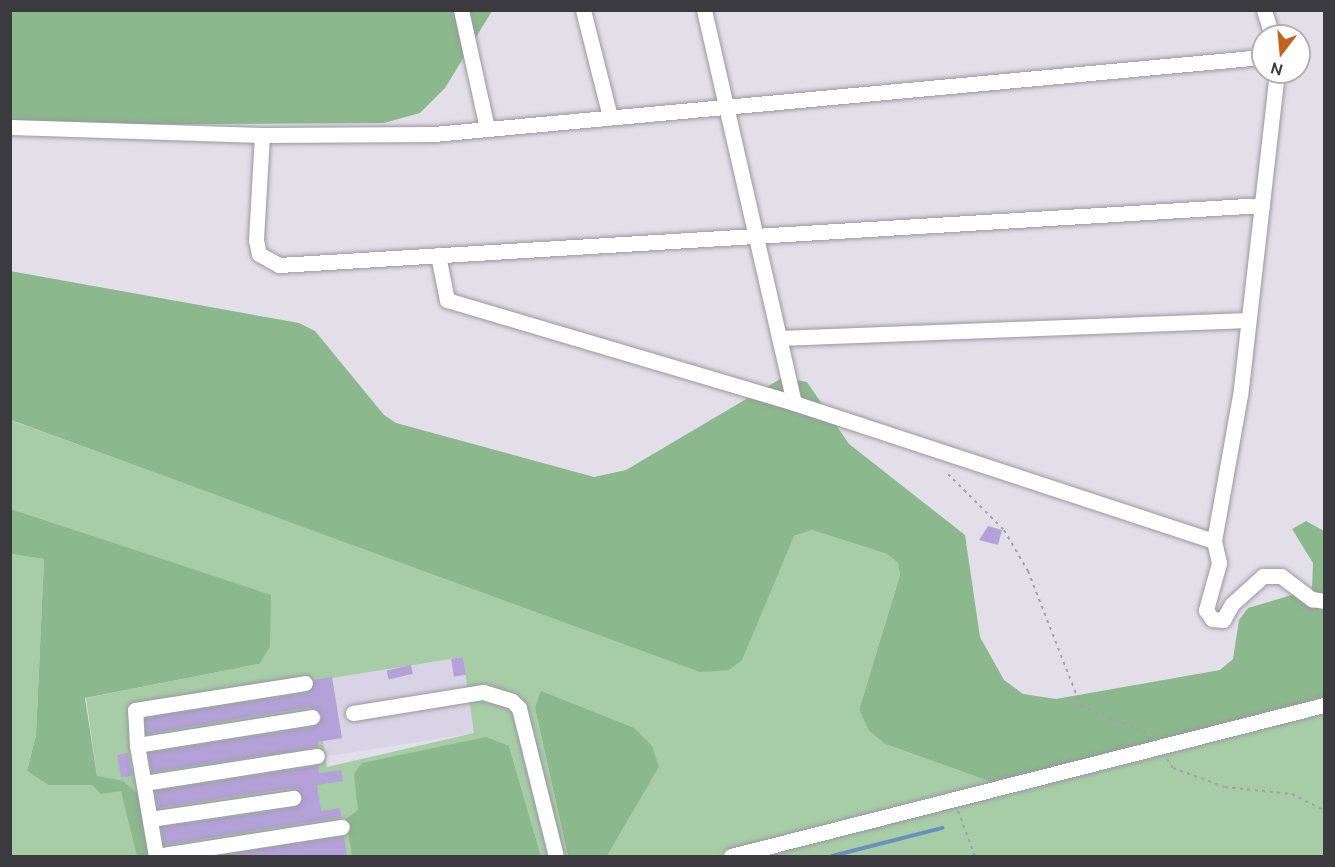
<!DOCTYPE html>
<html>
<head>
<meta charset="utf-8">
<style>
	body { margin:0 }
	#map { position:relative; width:1335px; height:867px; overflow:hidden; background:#e2dfe9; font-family:Ubuntu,sans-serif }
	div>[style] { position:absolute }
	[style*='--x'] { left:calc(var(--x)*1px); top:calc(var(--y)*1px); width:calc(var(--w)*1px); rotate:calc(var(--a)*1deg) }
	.built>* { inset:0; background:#d9d4e5; transform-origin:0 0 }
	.green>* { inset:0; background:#a7cda7 }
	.forest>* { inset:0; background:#8bb88c }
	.stream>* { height:4px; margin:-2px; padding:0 2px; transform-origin:2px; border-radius:2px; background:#6b90bd }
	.building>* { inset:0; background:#b3a1d7; transform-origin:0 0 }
	.path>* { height:2px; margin-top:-1px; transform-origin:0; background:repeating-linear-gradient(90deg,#a2a0a8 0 3px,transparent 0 7.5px) }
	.roads { filter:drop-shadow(0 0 2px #9a97a0) drop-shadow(0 0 2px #9a97a0) }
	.minor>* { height:15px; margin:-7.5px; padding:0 7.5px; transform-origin:7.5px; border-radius:7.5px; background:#fff }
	span { translate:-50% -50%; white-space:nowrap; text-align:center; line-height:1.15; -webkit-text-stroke:6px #fff; paint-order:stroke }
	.frame { position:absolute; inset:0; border:12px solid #3b3a3e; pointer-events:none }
	.north { position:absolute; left:1251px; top:24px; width:60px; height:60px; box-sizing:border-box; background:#fff; border:2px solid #b1b0b2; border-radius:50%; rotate:196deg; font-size:16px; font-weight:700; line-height:24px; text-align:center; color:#3b3a3e }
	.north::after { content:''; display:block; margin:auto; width:21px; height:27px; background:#c2621d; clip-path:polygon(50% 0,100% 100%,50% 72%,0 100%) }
</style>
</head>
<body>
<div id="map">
	<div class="built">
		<div style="left:463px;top:657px;width:77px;height:152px;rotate:81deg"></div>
	</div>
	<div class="green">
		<div style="clip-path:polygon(evenodd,10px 420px,228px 499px,785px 549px,794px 536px,812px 530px,887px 554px,898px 563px,900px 575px,859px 710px,869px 731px,885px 744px,1000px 785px,717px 856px,607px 856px,659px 767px,535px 708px,568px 856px,541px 856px,509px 746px,367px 856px,11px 856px,11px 554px,44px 559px,36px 735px,27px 771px,48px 785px,92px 785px,97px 776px,86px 698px,259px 664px,271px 596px,11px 509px,10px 420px,463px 657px,474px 733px,327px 767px,313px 681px,463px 657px)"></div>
		<div style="clip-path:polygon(1324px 708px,1324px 856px,741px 856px)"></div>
	</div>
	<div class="forest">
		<div style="clip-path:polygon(10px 11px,492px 11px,445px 88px,420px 113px,384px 123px,44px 125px,11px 123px)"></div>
		<div style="clip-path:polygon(10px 271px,299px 323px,315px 331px,384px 415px,396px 423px,594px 477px,626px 470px,782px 378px,807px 382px,849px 444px,965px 535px,980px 637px,1004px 680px,1023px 694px,1056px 699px,1220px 670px,1233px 659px,1239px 620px,1248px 608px,1312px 589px,1313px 563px,1292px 529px,1306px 521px,1324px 531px,1324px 702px,1000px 785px,885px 744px,869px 731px,859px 710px,900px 575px,898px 563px,887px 554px,812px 530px,794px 536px,742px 660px,729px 670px,700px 672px,11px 420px)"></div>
		<div style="clip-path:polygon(11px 509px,271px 595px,270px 647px,259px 664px,85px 698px,97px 776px,123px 781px,138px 794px,149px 856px,137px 856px,121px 791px,101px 794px,92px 785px,48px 785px,27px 771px,36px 735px,44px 559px,11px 554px)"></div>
		<div style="clip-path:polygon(541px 691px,634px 728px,652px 746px,659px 767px,607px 856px,568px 856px,535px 708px)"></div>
		<div style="clip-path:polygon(486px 737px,509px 746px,541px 856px,352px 856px,346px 819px,358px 810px,354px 774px,362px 763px)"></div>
	</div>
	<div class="stream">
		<div style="--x:832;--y:856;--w:114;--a:-14.3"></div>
	</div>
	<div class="building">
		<div style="clip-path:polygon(988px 526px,1002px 530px,998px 545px,979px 540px)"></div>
		<div style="left:463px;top:657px;width:18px;height:12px;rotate:81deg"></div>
		<div style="left:411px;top:665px;width:9px;height:25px;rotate:77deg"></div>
		<div style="clip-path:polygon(332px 677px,342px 738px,318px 742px,318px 747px,152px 772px,148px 753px,314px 727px,322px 716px,310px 707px,146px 734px,145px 718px,307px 693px,314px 680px)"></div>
		<div style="left:128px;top:753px;width:23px;height:11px;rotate:80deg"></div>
		<div style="clip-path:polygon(318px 766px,319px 773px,341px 770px,343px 781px,317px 785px,321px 811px,340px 808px,341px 817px,164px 845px,161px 827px,294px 808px,302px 796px,292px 788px,158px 808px,155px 791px)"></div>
		<div style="clip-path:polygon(344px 837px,347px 856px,216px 856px)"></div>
	</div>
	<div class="path">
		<div style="--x:948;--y:474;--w:79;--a:45"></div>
		<div style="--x:1004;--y:530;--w:48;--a:59.7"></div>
		<div style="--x:1028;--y:571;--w:145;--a:68.6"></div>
		<div style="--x:1081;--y:706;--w:74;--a:22.1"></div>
		<div style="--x:1167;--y:759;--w:11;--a:56"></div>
		<div style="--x:1173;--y:768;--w:55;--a:20.1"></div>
		<div style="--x:1225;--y:787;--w:67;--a:6"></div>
		<div style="--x:1292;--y:794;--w:36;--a:27"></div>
		<div style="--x:958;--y:811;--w:48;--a:69.3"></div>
	</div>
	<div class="roads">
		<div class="minor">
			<div style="--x:461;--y:10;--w:121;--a:77.6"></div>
			<div style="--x:583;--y:10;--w:110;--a:75.8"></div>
			<div style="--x:704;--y:10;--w:403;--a:77.1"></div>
			<div style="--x:794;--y:403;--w:442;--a:18.2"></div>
			<div style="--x:1264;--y:10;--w:27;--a:73"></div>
			<div style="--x:1277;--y:72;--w:325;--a:96.5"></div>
			<div style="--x:1240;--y:395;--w:148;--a:100.1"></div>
			<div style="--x:1214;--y:541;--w:23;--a:77"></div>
			<div style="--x:1219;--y:563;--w:49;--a:105.5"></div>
			<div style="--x:1206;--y:610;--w:11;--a:56"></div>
			<div style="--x:1212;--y:619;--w:11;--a:5"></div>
			<div style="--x:1223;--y:620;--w:18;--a:-61"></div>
			<div style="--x:1232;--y:604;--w:42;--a:-42.1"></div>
			<div style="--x:1263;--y:576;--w:18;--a:0"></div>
			<div style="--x:1281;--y:576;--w:39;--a:37"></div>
			<div style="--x:1312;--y:599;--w:12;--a:9"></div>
			<div style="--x:10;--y:127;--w:252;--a:1.8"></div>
			<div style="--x:262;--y:135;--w:172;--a:-0.3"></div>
			<div style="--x:434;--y:134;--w:833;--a:-5.31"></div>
			<div style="--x:262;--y:135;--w:105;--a:93.3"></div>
			<div style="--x:256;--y:240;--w:14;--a:78"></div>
			<div style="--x:259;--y:254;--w:23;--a:29"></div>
			<div style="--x:279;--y:265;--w:985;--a:-3.49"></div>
			<div style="--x:438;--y:255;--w:46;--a:78.7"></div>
			<div style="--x:447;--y:300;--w:362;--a:16.5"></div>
			<div style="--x:780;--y:338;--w:468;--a:-2.2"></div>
			<div style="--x:353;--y:713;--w:132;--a:-9.2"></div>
			<div style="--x:483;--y:692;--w:30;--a:17"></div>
			<div style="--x:512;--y:701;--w:10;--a:45"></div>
			<div style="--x:519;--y:708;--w:153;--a:76"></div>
			<div style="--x:312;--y:717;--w:177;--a:170.9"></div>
			<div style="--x:137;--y:745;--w:113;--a:80.3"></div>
			<div style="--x:156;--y:856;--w:188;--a:-8.9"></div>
			<div style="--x:137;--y:745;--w:35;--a:-93"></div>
			<div style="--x:135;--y:710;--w:172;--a:-9"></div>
			<div style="--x:144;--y:783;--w:175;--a:-8.9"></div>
			<div style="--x:150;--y:819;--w:145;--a:-8.4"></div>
			<div style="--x:731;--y:856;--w:612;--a:-14.29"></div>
		</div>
	</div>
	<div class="frame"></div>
	<div class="north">N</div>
</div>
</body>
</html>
